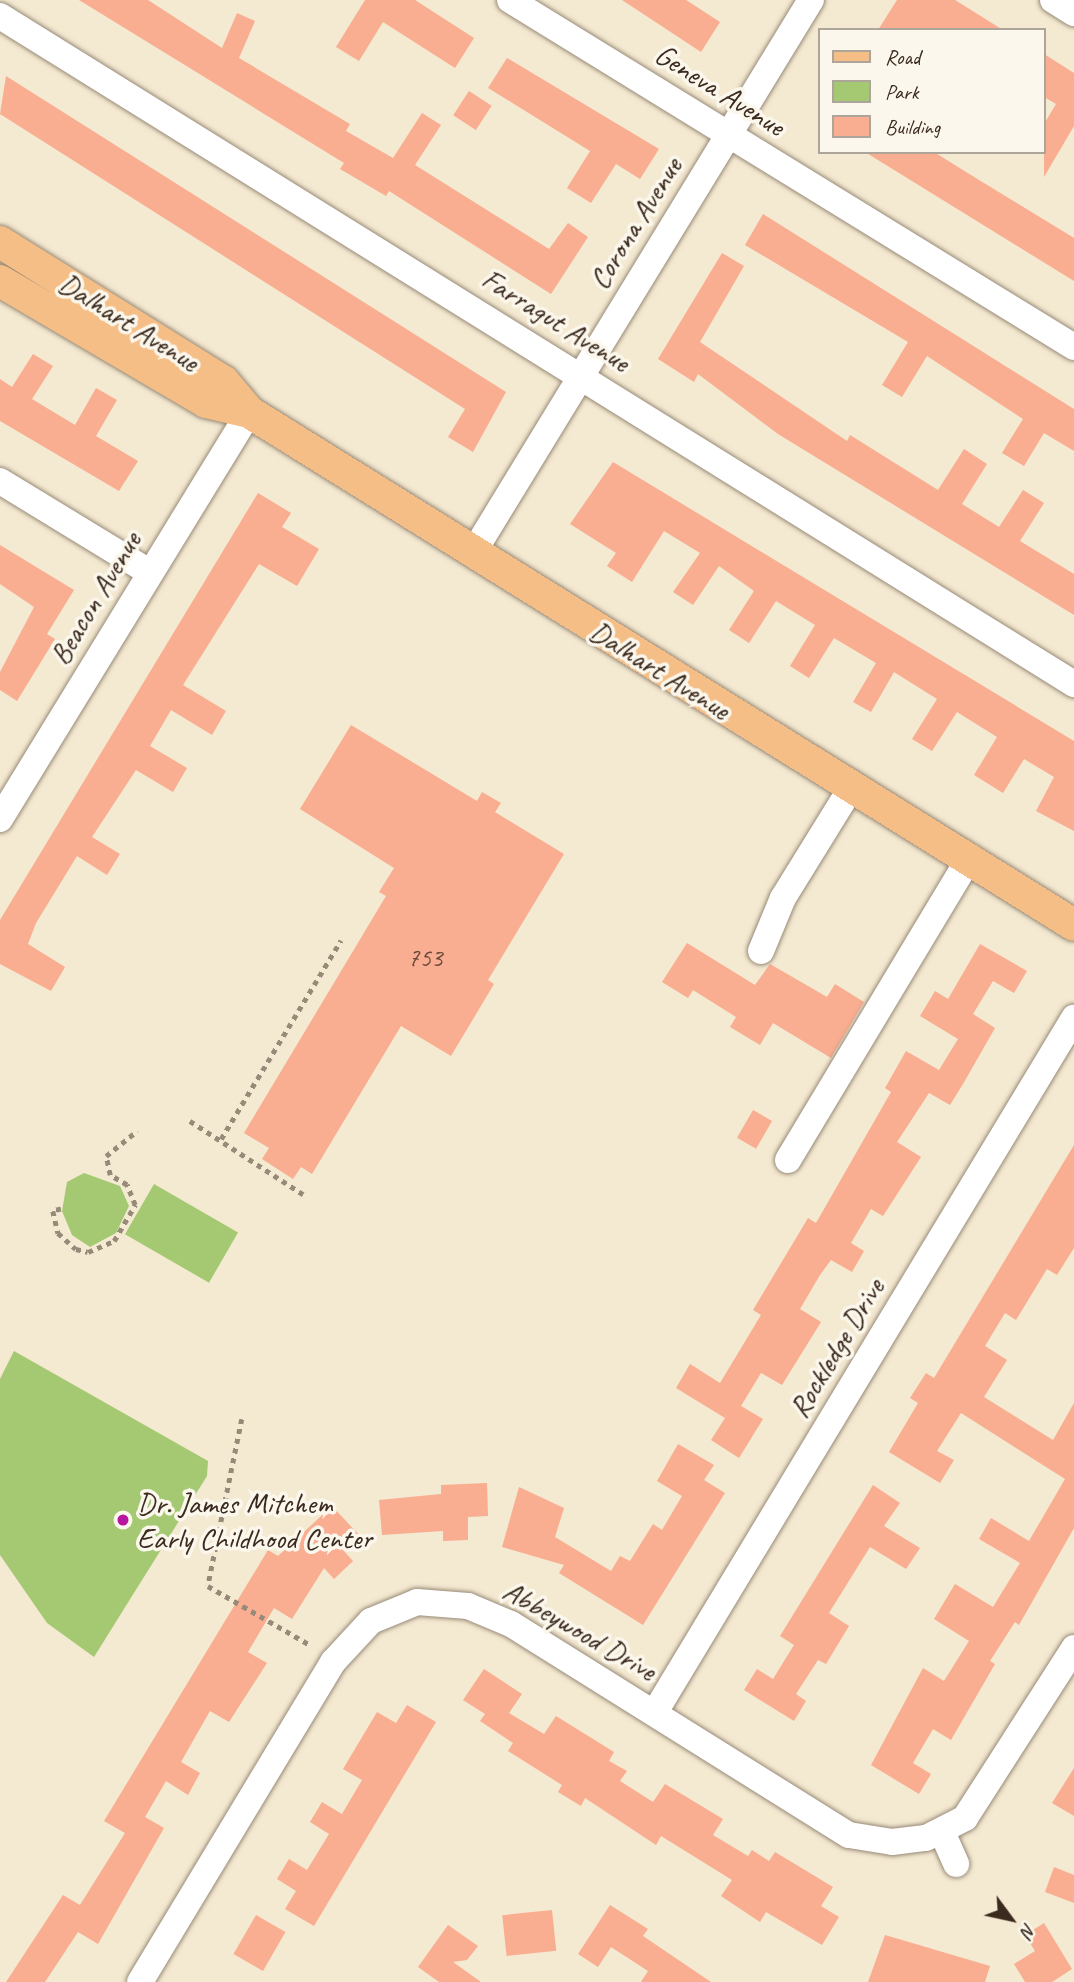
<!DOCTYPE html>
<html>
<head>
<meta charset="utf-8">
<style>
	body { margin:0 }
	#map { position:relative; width:1074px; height:1982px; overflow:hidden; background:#f4e9d1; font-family:Caveat,sans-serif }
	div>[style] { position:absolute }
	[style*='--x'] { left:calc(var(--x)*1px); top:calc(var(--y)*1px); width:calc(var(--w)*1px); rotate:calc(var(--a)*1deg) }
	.green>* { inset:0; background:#a5c972; transform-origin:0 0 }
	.building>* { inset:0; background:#f9ad91; transform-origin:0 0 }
	.path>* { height:4.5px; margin-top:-2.25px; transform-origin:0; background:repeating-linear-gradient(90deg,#988a78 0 5px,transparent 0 10px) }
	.roads { filter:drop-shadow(0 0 2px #988a78) drop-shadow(0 0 2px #988a78) }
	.minor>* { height:26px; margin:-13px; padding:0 13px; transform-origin:13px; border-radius:13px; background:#fff }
	.major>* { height:32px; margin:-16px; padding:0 16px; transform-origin:16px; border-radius:16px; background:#f5be86 }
	.dots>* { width:19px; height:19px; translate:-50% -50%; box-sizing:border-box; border:4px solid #fbf7ec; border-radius:50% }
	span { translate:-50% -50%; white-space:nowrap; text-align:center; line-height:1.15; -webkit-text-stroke:7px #fbf7ec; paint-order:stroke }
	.number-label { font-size:26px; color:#6a4b3b }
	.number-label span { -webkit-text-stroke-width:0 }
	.street-label { font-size:30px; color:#3b2a1e }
	.poi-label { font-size:30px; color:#3b2a1e }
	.left { translate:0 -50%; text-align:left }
	.legend { position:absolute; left:818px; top:28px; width:228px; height:126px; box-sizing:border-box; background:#fbf7ec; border:2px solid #aea59a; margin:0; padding:9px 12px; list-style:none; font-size:21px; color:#3b2a1e }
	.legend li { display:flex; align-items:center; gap:14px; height:35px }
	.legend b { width:35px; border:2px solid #aea59a }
	.north { position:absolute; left:976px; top:1884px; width:70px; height:70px; -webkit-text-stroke:5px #fbf7ec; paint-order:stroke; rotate:123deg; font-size:19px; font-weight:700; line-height:28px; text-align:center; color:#3b2a1e }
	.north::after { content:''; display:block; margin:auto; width:24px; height:32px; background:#3b2a1e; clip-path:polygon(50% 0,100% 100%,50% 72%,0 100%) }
</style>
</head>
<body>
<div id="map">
	<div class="green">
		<div style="clip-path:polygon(84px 1173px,120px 1186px,129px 1206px,116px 1233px,90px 1247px,72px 1235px,62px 1211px,67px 1182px)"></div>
		<div style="left:154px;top:1184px;width:97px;height:58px;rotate:30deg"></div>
		<div style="clip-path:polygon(14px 1351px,208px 1461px,207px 1476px,94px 1657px,47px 1623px,0 1555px,0 1379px)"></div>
	</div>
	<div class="building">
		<div style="clip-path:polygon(79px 0,148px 0,222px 48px,237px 13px,255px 21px,239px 58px,350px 124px,346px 131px,393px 158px,422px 113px,441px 125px,415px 165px,549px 249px,568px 223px,588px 237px,551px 294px,389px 191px,386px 196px,340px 169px,344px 163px)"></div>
		<div style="clip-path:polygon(365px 0,415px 0,474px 38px,455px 68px,383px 22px,359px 61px,336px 47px)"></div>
		<div style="clip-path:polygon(622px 0,686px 0,720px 22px,701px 52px)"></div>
		<div style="clip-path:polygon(897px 0,955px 0,1003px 30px,878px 30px)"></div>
		<div style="clip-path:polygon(1044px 54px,1074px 73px,1074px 126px,1044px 177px,1044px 124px,1056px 104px,1044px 97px)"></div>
		<div style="clip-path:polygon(507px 58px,659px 149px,640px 179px,616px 164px,591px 203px,567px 188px,590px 151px,488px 88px)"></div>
		<div style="clip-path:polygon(6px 76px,506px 392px,473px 452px,448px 437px,465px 409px,0 114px)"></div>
		<div style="left:469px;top:91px;width:27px;height:29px;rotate:33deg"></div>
		<div style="clip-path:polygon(865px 152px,934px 152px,979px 180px,1074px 238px,1074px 281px)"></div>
		<div style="clip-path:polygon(763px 214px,1074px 409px,1074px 451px,1044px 433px,1024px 466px,1002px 453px,1023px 419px,927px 356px,902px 397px,882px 385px,908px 342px,745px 245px)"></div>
		<div style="clip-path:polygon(722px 253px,744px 266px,700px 342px,847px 441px,850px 435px,938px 490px,964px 449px,987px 464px,962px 504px,999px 527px,1023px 490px,1044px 503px,1020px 541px,1074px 574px,1074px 615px,778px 434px,698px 374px,694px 382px,658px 359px)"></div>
		<div style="clip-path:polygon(33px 354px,53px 366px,32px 399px,75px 425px,96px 388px,117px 400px,96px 436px,138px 461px,119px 491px,0 421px,0 379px,12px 387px)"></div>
		<div style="clip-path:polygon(613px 462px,1074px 741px,1074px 831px,1036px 811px,1054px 777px,1024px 759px,1003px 793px,974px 775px,997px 737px,957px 712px,932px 751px,912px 739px,937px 699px,894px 672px,871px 712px,853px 702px,876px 663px,834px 638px,809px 678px,790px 666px,815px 625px,776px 601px,749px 643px,729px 630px,754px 591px,719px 566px,693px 605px,673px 592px,700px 553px,664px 531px,632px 582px,607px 566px,616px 553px,570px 524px)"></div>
		<div style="clip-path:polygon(258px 493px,291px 513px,282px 527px,319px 549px,297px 586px,259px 564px,183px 685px,226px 711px,212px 735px,171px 710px,150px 746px,187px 768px,173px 792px,136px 770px,92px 837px,120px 854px,107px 875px,77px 856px,36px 923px,28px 944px,65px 967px,51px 991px,0 964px,0 920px)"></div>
		<div style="clip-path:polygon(0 545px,74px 590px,47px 634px,55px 639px,17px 701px,0 690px,0 672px,34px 607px,0 584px)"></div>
		<div style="clip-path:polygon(351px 725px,477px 801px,482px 792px,501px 803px,495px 812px,564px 854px,488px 980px,494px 984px,451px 1056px,401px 1026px,312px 1174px,301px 1167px,293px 1179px,262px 1159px,269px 1148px,244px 1133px,386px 896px,379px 892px,394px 868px,300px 809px)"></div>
		<div style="clip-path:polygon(687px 943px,755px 985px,770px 964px,827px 997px,835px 984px,864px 1002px,831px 1058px,773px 1023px,760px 1045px,730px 1027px,736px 1017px,693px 990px,688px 998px,662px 982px)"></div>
		<div style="clip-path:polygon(980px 944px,1027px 971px,1014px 993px,993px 981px,973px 1014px,995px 1028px,963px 1084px,950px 1105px,929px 1093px,897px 1142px,921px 1157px,883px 1216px,871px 1209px,851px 1243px,864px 1251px,852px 1272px,831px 1260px,820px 1275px,800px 1309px,821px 1322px,782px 1385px,761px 1373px,741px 1406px,763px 1419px,739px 1458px,711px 1440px,725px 1418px,676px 1388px,690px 1364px,720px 1383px,761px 1315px,753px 1310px,808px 1218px,816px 1223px,891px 1092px,885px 1088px,906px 1051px,939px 1070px,958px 1039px,920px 1016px,935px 991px,948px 999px)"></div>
		<div style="left:753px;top:1110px;width:22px;height:32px;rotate:30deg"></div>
		<div style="clip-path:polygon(1074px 1145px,1074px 1248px,1057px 1275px,1047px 1269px,1016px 1320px,1005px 1313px,985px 1346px,1007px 1360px,984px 1397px,1053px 1440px,1074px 1403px,1074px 1528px,1019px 1625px,1015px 1622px,990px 1661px,995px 1664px,951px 1740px,933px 1729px,913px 1763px,931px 1774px,919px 1794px,871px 1765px,923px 1668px,944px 1681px,969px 1641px,934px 1619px,955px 1584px,993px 1607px,1020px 1563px,979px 1539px,991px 1518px,1029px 1541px,1065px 1479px,961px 1413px,937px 1451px,954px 1460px,940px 1483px,889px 1452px,918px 1403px,910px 1398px,926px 1373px,934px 1378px)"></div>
		<div style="clip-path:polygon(678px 1444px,714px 1465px,704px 1480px,725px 1493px,643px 1625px,559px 1573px,564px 1565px,502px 1547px,519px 1487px,564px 1508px,555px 1537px,611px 1571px,620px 1556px,630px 1561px,653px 1524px,662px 1530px,682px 1496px,657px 1481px)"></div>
		<div style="clip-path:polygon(487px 1483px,488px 1516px,468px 1517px,468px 1540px,443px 1541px,443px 1531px,382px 1535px,379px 1500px,441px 1494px,441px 1485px)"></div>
		<div style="clip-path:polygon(873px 1485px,900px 1503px,884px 1526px,920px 1548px,906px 1569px,870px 1547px,829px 1613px,849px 1626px,826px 1664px,818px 1660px,796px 1694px,806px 1701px,794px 1721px,744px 1690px,757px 1669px,773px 1679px,794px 1645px,780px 1636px)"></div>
		<div style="clip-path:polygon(332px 1506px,361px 1537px,333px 1539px,353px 1561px,334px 1579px,324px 1568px,292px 1619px,274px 1608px,248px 1652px,267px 1663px,229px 1722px,210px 1711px,181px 1762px,200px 1773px,188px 1795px,166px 1781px,145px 1817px,164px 1828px,98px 1944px,78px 1932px,45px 1982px,6px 1982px,63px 1895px,80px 1905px,125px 1833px,104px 1821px,268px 1550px,278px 1556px)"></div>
		<div style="clip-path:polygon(484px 1669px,522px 1694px,509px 1713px,544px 1734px,556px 1716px,614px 1752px,609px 1761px,627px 1771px,620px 1781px,653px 1802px,665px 1784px,723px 1819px,713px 1835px,748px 1856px,752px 1850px,769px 1861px,775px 1852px,833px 1887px,821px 1906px,839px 1917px,822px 1945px,766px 1912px,760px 1922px,721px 1896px,732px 1880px,661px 1836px,656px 1845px,585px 1798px,581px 1806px,558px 1792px,562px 1785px,508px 1751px,513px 1743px,480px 1721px,485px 1714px,463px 1700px)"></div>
		<div style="clip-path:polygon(407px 1705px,436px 1722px,314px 1926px,285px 1909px,296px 1891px,277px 1879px,289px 1859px,307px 1870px,329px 1834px,310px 1822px,322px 1802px,342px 1814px,362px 1780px,343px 1769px,377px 1712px,396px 1723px)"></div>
		<div style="clip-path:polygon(1074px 1768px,1074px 1816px,1052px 1803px)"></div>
		<div style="clip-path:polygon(1054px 1867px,1074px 1875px,1074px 1903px,1045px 1892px)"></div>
		<div style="clip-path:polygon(610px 1905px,648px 1929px,643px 1936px,711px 1982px,641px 1982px,648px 1971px,611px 1947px,598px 1967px,578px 1954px)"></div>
		<div style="left:552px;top:1910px;width:41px;height:50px;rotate:84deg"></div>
		<div style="left:256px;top:1915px;width:34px;height:45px;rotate:30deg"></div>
		<div style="clip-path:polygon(1044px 1923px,1072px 1969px,1052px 1982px,1025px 1982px,1014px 1964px,1035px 1951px,1025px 1935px)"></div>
		<div style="clip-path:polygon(448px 1925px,478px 1946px,467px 1960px,453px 1962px,481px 1982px,439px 1982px,418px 1967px)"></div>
		<div style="clip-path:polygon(885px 1935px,990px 1966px,985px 1982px,868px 1982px)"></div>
	</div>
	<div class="path">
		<div style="--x:190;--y:1121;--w:135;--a:32.9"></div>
		<div style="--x:221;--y:1139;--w:232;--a:-58.9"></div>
		<div style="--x:61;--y:1209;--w:8;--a:166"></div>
		<div style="--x:53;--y:1211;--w:23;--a:77"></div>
		<div style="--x:58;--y:1233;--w:24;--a:42"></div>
		<div style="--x:76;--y:1249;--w:12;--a:14"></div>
		<div style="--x:88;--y:1252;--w:28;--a:-23"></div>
		<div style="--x:114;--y:1241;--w:42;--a:-59.7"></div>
		<div style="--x:135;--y:1205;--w:22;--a:-112"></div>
		<div style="--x:127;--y:1185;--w:20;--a:-150"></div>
		<div style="--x:110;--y:1175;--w:19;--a:-102"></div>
		<div style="--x:106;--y:1156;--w:40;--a:-39"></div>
		<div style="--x:242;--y:1419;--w:170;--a:101.5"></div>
		<div style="--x:208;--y:1586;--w:118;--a:30"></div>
	</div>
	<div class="roads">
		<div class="minor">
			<div style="--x:510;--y:0;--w:662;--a:31.6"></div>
			<div style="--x:1053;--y:0;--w:25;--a:32"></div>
			<div style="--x:0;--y:16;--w:1265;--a:31.88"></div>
			<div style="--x:0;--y:481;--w:175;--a:31.4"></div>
			<div style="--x:473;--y:553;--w:648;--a:-58.57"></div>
			<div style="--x:0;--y:819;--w:477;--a:-58.5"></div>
			<div style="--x:761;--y:951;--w:57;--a:-67.5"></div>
			<div style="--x:783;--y:898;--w:129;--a:-58.3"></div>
			<div style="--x:788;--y:1160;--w:350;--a:-59"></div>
			<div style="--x:655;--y:1712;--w:811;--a:-58.88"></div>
			<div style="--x:942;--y:1832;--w:35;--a:66"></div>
			<div style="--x:140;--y:1982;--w:374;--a:-58.9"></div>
			<div style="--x:333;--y:1662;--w:56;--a:-47.2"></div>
			<div style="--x:371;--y:1621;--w:50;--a:-22.4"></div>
			<div style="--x:417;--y:1602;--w:51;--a:4.5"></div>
			<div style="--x:468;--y:1606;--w:47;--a:22.7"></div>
			<div style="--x:511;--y:1624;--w:398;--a:32"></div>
			<div style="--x:849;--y:1835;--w:44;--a:9.2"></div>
			<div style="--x:892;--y:1842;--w:34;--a:-7"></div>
			<div style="--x:926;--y:1838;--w:44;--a:-27.1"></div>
			<div style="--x:965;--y:1818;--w:202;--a:-57.3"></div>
		</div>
		<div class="major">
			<div style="--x:0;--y:242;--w:264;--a:32"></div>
			<div style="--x:224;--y:382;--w:39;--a:50"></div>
			<div style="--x:249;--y:412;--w:971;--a:31.87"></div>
			<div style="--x:0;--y:281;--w:239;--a:30.4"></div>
			<div style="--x:206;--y:402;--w:44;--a:13.1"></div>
		</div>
	</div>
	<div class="dots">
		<div style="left:123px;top:1520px;background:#b5179e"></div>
	</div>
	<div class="number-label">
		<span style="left:425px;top:958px">753</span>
	</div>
	<div class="street-label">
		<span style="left:720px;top:90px;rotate:32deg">Geneva Avenue</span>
		<span style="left:635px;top:223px;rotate:-58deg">Corona Avenue</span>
		<span style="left:556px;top:320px;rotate:32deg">Farragut Avenue</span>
		<span style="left:129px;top:322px;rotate:32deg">Dalhart Avenue</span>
		<span style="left:95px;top:598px;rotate:-59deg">Beacon Avenue</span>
		<span style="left:660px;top:670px;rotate:32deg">Dalhart Avenue</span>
		<span style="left:836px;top:1348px;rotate:-59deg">Rockledge Drive</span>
		<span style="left:580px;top:1630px;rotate:30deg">Abbeywood Drive</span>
	</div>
	<div class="poi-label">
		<span class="left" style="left:137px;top:1520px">Dr. James Mitchem<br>Early Childhood Center</span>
	</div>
	<ul class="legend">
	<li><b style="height:9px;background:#f5be86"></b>Road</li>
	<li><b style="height:19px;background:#a5c972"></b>Park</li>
	<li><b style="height:19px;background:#f9ad91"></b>Building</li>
	</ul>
	<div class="north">N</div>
</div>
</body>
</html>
